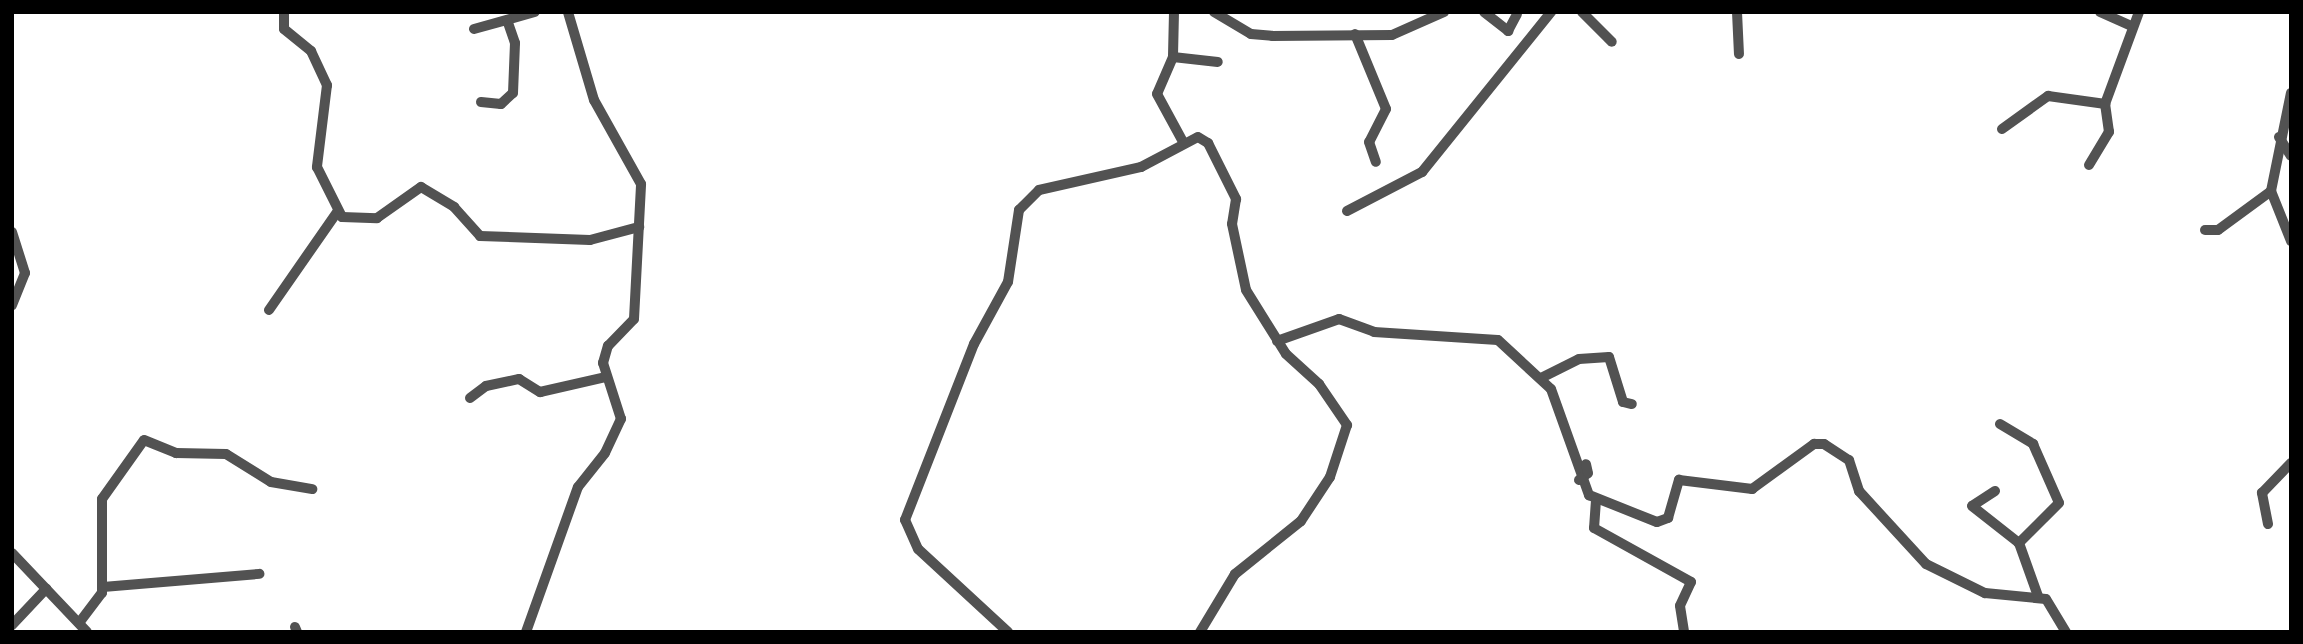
<!DOCTYPE html>
<html>
<head>
<meta charset="utf-8">
<style>
	body { margin:0 }
	#map { position:relative; width:2303px; height:644px; overflow:hidden; background:#fff; font-family:Raleway,sans-serif }
	div>[style] { position:absolute }
	[style*='--x'] { left:calc(var(--x)*1px); top:calc(var(--y)*1px); width:calc(var(--w)*1px); rotate:calc(var(--a)*1deg) }
	.minor>* { height:10px; margin:-5px; padding:0 5px; transform-origin:5px; border-radius:5px; background:#525252 }
	span { translate:-50% -50%; white-space:nowrap; text-align:center; line-height:1.15; -webkit-text-stroke:5px #fff; paint-order:stroke }
	.frame { position:absolute; inset:0; border:14px solid #000; pointer-events:none }
</style>
</head>
<body>
<div id="map">
	<div class="minor">
		<div style="--x:284;--y:12;--w:17;--a:90"></div>
		<div style="--x:284;--y:29;--w:35;--a:39"></div>
		<div style="--x:311;--y:51;--w:38;--a:65"></div>
		<div style="--x:327;--y:85;--w:83;--a:97"></div>
		<div style="--x:317;--y:167;--w:56;--a:63.4"></div>
		<div style="--x:342;--y:217;--w:35;--a:2"></div>
		<div style="--x:377;--y:218;--w:54;--a:-35.2"></div>
		<div style="--x:421;--y:187;--w:39;--a:31"></div>
		<div style="--x:454;--y:207;--w:39;--a:48"></div>
		<div style="--x:480;--y:236;--w:110;--a:2.1"></div>
		<div style="--x:590;--y:240;--w:51;--a:-14.9"></div>
		<div style="--x:1174;--y:12;--w:45;--a:91.3"></div>
		<div style="--x:1173;--y:57;--w:40;--a:113.4"></div>
		<div style="--x:1157;--y:94;--w:52;--a:61.5"></div>
		<div style="--x:1214;--y:12;--w:43;--a:30.7"></div>
		<div style="--x:1251;--y:34;--w:21;--a:5"></div>
		<div style="--x:1272;--y:36;--w:120;--a:-0.5"></div>
		<div style="--x:1392;--y:35;--w:57;--a:-23.9"></div>
		<div style="--x:1484;--y:12;--w:31;--a:38"></div>
		<div style="--x:1508;--y:31;--w:19;--a:-62"></div>
		<div style="--x:1582;--y:12;--w:42;--a:45"></div>
		<div style="--x:1737;--y:12;--w:42;--a:87.3"></div>
		<div style="--x:2100;--y:12;--w:35;--a:24"></div>
		<div style="--x:474;--y:29;--w:63;--a:-15.6"></div>
		<div style="--x:1355;--y:34;--w:81;--a:67.5"></div>
		<div style="--x:1386;--y:109;--w:37;--a:117"></div>
		<div style="--x:1369;--y:142;--w:21;--a:71"></div>
		<div style="--x:1173;--y:57;--w:45;--a:6.3"></div>
		<div style="--x:481;--y:102;--w:20;--a:6"></div>
		<div style="--x:501;--y:104;--w:16;--a:-43"></div>
		<div style="--x:513;--y:93;--w:50;--a:-87.7"></div>
		<div style="--x:515;--y:43;--w:24;--a:-109"></div>
		<div style="--x:2002;--y:129;--w:57;--a:-35.7"></div>
		<div style="--x:2048;--y:96;--w:58;--a:8"></div>
		<div style="--x:2279;--y:137;--w:22;--a:58"></div>
		<div style="--x:2089;--y:165;--w:39;--a:-59"></div>
		<div style="--x:2109;--y:132;--w:28;--a:-98"></div>
		<div style="--x:2105;--y:104;--w:98;--a:-69.7"></div>
		<div style="--x:2271;--y:191;--w:54;--a:68.2"></div>
		<div style="--x:1347;--y:211;--w:85;--a:-27.5"></div>
		<div style="--x:1422;--y:172;--w:206;--a:-51.1"></div>
		<div style="--x:2205;--y:230;--w:13;--a:0"></div>
		<div style="--x:2218;--y:230;--w:66;--a:-36.3"></div>
		<div style="--x:2271;--y:191;--w:100;--a:-78.5"></div>
		<div style="--x:12;--y:232;--w:43;--a:72.4"></div>
		<div style="--x:25;--y:273;--w:35;--a:112"></div>
		<div style="--x:269;--y:310;--w:119;--a:-55.2"></div>
		<div style="--x:1277;--y:341;--w:66;--a:-19.5"></div>
		<div style="--x:1339;--y:319;--w:37;--a:20"></div>
		<div style="--x:1374;--y:332;--w:124;--a:3.7"></div>
		<div style="--x:1498;--y:340;--w:72;--a:42.8"></div>
		<div style="--x:1551;--y:389;--w:113;--a:70.3"></div>
		<div style="--x:1589;--y:495;--w:73;--a:21.7"></div>
		<div style="--x:1657;--y:522;--w:12;--a:-20"></div>
		<div style="--x:1668;--y:518;--w:40;--a:-74"></div>
		<div style="--x:1679;--y:480;--w:74;--a:7"></div>
		<div style="--x:1752;--y:489;--w:77;--a:-36"></div>
		<div style="--x:1814;--y:444;--w:10;--a:0"></div>
		<div style="--x:1824;--y:444;--w:30;--a:33"></div>
		<div style="--x:1849;--y:460;--w:33;--a:72"></div>
		<div style="--x:1859;--y:491;--w:99;--a:47.5"></div>
		<div style="--x:1926;--y:564;--w:66;--a:26.2"></div>
		<div style="--x:1985;--y:593;--w:61;--a:5.6"></div>
		<div style="--x:2046;--y:599;--w:39;--a:59"></div>
		<div style="--x:1541;--y:378;--w:42;--a:-26.6"></div>
		<div style="--x:1579;--y:359;--w:30;--a:-4"></div>
		<div style="--x:1609;--y:357;--w:47;--a:72.7"></div>
		<div style="--x:1623;--y:402;--w:9;--a:13"></div>
		<div style="--x:470;--y:398;--w:20;--a:-37"></div>
		<div style="--x:486;--y:386;--w:34;--a:-12"></div>
		<div style="--x:519;--y:379;--w:25;--a:32"></div>
		<div style="--x:540;--y:392;--w:68;--a:-12.8"></div>
		<div style="--x:2000;--y:424;--w:39;--a:31"></div>
		<div style="--x:2033;--y:444;--w:64;--a:66.2"></div>
		<div style="--x:2059;--y:503;--w:57;--a:135"></div>
		<div style="--x:2019;--y:543;--w:56;--a:70.3"></div>
		<div style="--x:1579;--y:480;--w:11;--a:-38"></div>
		<div style="--x:1588;--y:473;--w:9;--a:-103"></div>
		<div style="--x:1995;--y:491;--w:27;--a:147"></div>
		<div style="--x:1972;--y:506;--w:60;--a:38.2"></div>
		<div style="--x:1596;--y:500;--w:28;--a:94"></div>
		<div style="--x:1594;--y:528;--w:111;--a:29.1"></div>
		<div style="--x:1691;--y:582;--w:26;--a:115"></div>
		<div style="--x:1680;--y:606;--w:26;--a:81"></div>
		<div style="--x:2268;--y:524;--w:32;--a:-101"></div>
		<div style="--x:2262;--y:493;--w:42;--a:-46"></div>
		<div style="--x:12;--y:553;--w:109;--a:46.5"></div>
		<div style="--x:103;--y:587;--w:157;--a:-4.8"></div>
		<div style="--x:79;--y:623;--w:38;--a:-53"></div>
		<div style="--x:102;--y:593;--w:94;--a:-90"></div>
		<div style="--x:102;--y:499;--w:72;--a:-54.6"></div>
		<div style="--x:144;--y:440;--w:35;--a:22"></div>
		<div style="--x:176;--y:453;--w:50;--a:1.1"></div>
		<div style="--x:226;--y:454;--w:53;--a:31.9"></div>
		<div style="--x:271;--y:482;--w:42;--a:9.7"></div>
		<div style="--x:12;--y:625;--w:50;--a:-46.6"></div>
		<div style="--x:295;--y:627;--w:5;--a:68"></div>
		<div style="--x:526;--y:632;--w:154;--a:-70.3"></div>
		<div style="--x:578;--y:487;--w:43;--a:-51.5"></div>
		<div style="--x:605;--y:453;--w:38;--a:-65"></div>
		<div style="--x:621;--y:419;--w:59;--a:-107.8"></div>
		<div style="--x:603;--y:363;--w:18;--a:-74"></div>
		<div style="--x:608;--y:346;--w:37;--a:-46"></div>
		<div style="--x:634;--y:319;--w:135;--a:-87"></div>
		<div style="--x:641;--y:184;--w:96;--a:-119.2"></div>
		<div style="--x:594;--y:100;--w:92;--a:-106.5"></div>
		<div style="--x:1008;--y:632;--w:122;--a:-137.3"></div>
		<div style="--x:918;--y:549;--w:32;--a:-114"></div>
		<div style="--x:905;--y:520;--w:189;--a:-68.6"></div>
		<div style="--x:974;--y:344;--w:71;--a:-61.3"></div>
		<div style="--x:1008;--y:282;--w:73;--a:-81.3"></div>
		<div style="--x:1019;--y:210;--w:28;--a:-45"></div>
		<div style="--x:1039;--y:190;--w:105;--a:-12.7"></div>
		<div style="--x:1141;--y:167;--w:64;--a:-27.8"></div>
		<div style="--x:1198;--y:137;--w:12;--a:31"></div>
		<div style="--x:1208;--y:143;--w:63;--a:63.4"></div>
		<div style="--x:1236;--y:199;--w:25;--a:99"></div>
		<div style="--x:1232;--y:224;--w:67;--a:78"></div>
		<div style="--x:1246;--y:290;--w:75;--a:58"></div>
		<div style="--x:1286;--y:354;--w:45;--a:42.3"></div>
		<div style="--x:1319;--y:384;--w:50;--a:55.7"></div>
		<div style="--x:1347;--y:425;--w:55;--a:108.1"></div>
		<div style="--x:1330;--y:477;--w:53;--a:123.4"></div>
		<div style="--x:1301;--y:521;--w:85;--a:141.2"></div>
		<div style="--x:1235;--y:574;--w:68;--a:121.1"></div>
	</div>
	<div class="frame"></div>
</div>
</body>
</html>
